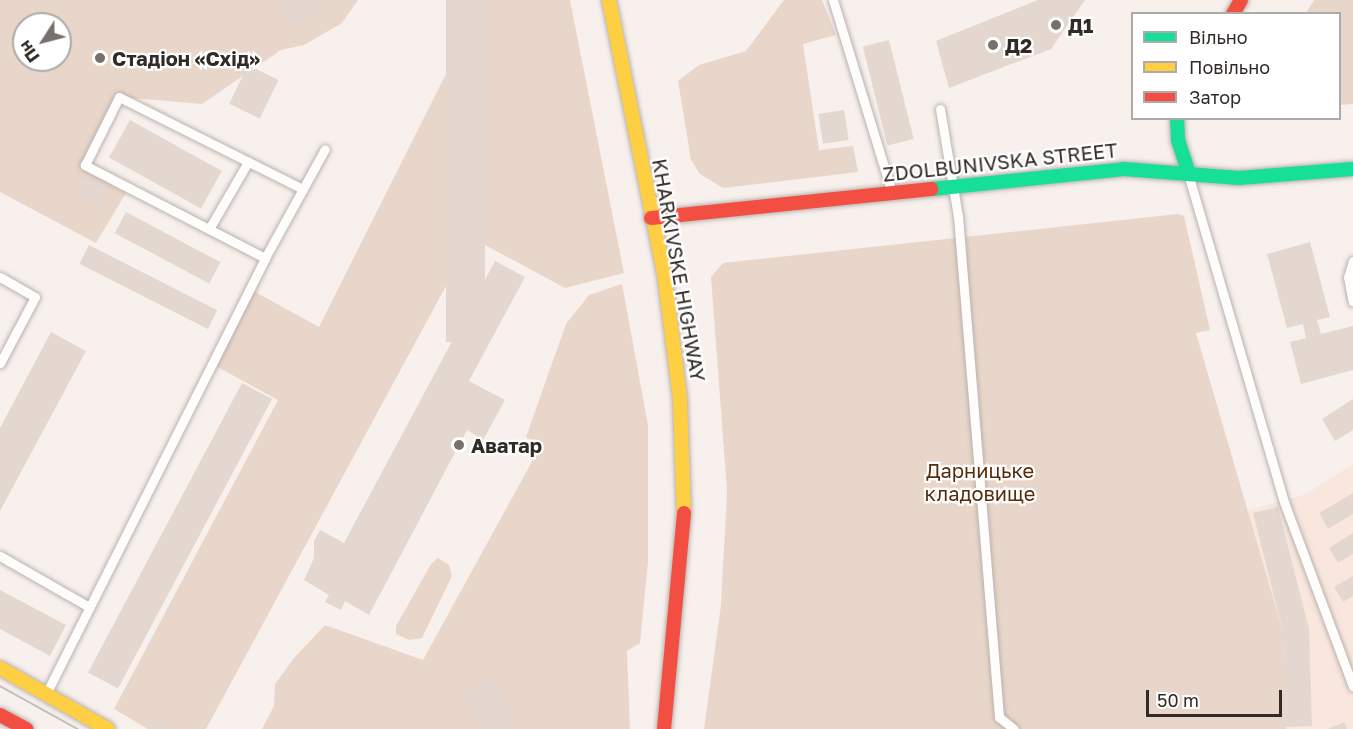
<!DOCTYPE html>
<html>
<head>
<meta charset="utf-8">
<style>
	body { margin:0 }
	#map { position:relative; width:1353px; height:729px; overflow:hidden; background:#f8f0ec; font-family:"Golos Text",sans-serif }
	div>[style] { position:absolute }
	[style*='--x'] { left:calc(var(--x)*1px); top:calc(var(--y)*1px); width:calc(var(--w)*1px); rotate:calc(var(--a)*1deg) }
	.built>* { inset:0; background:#f9e7dd }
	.green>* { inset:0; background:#e9d6ca }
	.building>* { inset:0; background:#e4d7d0; transform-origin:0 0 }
	.roads { filter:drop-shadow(0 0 2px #b9b2ae) drop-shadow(0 0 2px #b9b2ae) }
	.lane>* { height:9px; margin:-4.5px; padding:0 4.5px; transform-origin:4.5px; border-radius:4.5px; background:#fefdfc }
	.fast>* { height:14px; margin:-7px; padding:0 7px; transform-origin:7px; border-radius:7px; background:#16e098 }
	.slow>* { height:14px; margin:-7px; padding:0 7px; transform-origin:7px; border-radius:7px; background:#ffcf43 }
	.jam>* { height:14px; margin:-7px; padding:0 7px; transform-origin:7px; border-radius:7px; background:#f24e42 }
	.tram>* { height:1.5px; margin:-0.75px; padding:0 0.75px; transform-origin:0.75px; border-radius:0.75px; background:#c1bfbe }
	.dots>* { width:16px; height:16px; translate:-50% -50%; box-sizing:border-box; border:3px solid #fff; border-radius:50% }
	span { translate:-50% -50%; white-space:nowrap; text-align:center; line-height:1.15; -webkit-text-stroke:4.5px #fff; paint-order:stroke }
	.poi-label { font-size:20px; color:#312b27; font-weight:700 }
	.left { translate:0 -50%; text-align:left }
	.street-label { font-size:20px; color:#312b27 }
	.park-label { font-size:20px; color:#572c0b }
	.legend { position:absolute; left:1131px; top:12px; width:210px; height:108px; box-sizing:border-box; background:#fff; border:2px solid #adaaa9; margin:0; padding:8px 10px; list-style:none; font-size:18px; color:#312b27 }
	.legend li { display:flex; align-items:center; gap:12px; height:30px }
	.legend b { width:30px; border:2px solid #adaaa9 }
	.north { position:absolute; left:12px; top:12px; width:60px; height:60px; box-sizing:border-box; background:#fff; border:2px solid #adaaa9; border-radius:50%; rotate:234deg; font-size:16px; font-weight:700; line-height:24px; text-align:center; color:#312b27 }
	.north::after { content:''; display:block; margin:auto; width:21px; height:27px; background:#77706c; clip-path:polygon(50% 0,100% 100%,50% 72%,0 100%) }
	.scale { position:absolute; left:1146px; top:690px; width:136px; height:27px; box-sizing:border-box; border:3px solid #312b27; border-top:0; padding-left:8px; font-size:18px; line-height:21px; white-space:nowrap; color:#312b27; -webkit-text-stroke:4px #fff; paint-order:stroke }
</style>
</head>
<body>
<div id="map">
	<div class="built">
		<div style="clip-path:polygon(1353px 464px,1353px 729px,1286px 729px,1247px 511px,1306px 494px)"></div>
	</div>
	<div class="green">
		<div style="clip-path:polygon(evenodd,0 0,358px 0,342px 23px,304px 45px,281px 50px,202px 104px,119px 97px,81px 169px,126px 193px,96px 243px,0 192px,0 0,24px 24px,60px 24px,60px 60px,24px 60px,24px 24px)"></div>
		<div style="clip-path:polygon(483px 0,570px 0,624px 273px,565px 288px,472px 238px,206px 729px,148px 729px,114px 709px,278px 400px,212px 364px,250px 289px,319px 327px)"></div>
		<div style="clip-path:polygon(784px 0,822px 0,836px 35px,803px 44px,819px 150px,853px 146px,858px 172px,723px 188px,700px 174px,691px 160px,678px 81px,699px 65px,746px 51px)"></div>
		<div style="clip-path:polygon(1314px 0,1353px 0,1353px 104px,1340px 105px,1340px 14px,1306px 13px)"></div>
		<div style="clip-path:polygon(1178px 214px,1184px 216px,1210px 330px,1196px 333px,1283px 632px,1286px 729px,704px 729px,721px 605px,727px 491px,711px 277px,723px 263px)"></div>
		<div style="clip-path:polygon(622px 284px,648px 425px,648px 561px,640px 643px,627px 651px,630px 729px,262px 729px,274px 706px,275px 684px,294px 658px,325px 625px,423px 660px,540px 447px,526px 437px,566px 324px,589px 295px)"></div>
		<div style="clip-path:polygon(438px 558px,449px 565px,452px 576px,422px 638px,409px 640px,396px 634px,396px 626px,431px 564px)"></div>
	</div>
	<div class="building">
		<div style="clip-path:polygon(273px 0,332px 0,298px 30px)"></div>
		<div style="left:446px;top:0;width:39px;height:342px"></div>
		<div style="clip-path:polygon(1038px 0,1085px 0,1051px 49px,949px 88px,936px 41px)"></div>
		<div style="left:889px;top:40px;width:102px;height:27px;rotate:76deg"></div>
		<div style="left:248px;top:65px;width:34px;height:43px;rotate:26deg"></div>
		<div style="left:844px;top:110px;width:30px;height:26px;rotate:81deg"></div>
		<div style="left:130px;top:120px;width:105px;height:43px;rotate:29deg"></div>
		<div style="left:85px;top:175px;width:27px;height:19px;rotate:27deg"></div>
		<div style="left:126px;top:212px;width:107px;height:24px;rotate:28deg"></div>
		<div style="clip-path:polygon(1310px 242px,1330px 317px,1317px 320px,1321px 334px,1353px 326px,1353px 370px,1301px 384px,1290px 342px,1306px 338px,1303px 324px,1287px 328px,1267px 254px)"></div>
		<div style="left:89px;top:245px;width:144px;height:21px;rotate:27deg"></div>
		<div style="clip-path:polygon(495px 261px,525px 277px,469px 381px,505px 400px,483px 440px,467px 430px,369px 615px,345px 601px,341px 610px,325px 602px,329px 595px,304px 580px,314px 558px,314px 541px,320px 530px,344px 543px)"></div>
		<div style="clip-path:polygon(51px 332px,86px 351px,0 511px,0 428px)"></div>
		<div style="left:242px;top:383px;width:34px;height:328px;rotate:28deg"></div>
		<div style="clip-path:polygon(1353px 399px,1353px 430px,1335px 441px,1322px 419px)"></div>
		<div style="clip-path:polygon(1353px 493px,1353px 514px,1328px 529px,1319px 513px)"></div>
		<div style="clip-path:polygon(1278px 507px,1309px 629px,1312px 726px,1285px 727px,1283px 632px,1253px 513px)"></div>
		<div style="clip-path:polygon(1353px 533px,1353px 554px,1338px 563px,1329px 548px)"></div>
		<div style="clip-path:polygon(1353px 576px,1353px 596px,1343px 602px,1334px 587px)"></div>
		<div style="clip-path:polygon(0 590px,66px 625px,50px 656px,0 629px)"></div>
		<div style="clip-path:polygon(495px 678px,517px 721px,508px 729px,480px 729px,463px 694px)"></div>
		<div style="clip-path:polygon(149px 717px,170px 729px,154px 729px,145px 724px)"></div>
		<div style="clip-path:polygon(1344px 722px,1347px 729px,1328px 729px)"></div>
	</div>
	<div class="roads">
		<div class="lane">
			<div style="--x:833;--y:0;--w:199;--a:73"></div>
			<div style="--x:940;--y:109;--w:109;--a:80.5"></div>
			<div style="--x:958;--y:216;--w:503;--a:85.32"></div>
			<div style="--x:999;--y:717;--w:19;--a:39"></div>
			<div style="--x:1189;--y:177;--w:339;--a:73.7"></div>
			<div style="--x:1284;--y:502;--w:197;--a:69.5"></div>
			<div style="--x:209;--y:229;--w:78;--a:-59.8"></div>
			<div style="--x:265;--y:258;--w:203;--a:-152.7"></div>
			<div style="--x:85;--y:165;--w:76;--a:-63.4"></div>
			<div style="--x:119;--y:97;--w:206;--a:26.6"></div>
			<div style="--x:1353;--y:261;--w:17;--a:107"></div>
			<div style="--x:1348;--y:277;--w:25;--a:79"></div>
			<div style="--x:0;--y:277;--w:40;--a:29.7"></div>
			<div style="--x:35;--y:297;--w:75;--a:117.9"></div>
			<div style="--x:0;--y:556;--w:103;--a:29.8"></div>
			<div style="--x:47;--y:692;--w:486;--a:-63.3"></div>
			<div style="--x:265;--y:258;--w:124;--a:-61.2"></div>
		</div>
		<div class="fast">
			<div style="--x:1177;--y:118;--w:22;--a:87"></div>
			<div style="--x:1178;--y:140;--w:36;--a:72"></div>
			<div style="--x:932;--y:189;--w:193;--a:-5.9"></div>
			<div style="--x:1124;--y:169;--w:115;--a:4.5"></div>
			<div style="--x:1239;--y:178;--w:114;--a:-4.5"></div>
		</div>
		<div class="slow">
			<div style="--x:609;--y:0;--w:278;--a:78.6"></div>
			<div style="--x:664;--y:272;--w:128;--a:82.8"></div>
			<div style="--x:680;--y:399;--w:114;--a:88"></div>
			<div style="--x:0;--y:668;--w:124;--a:29.5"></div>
		</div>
		<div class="jam">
			<div style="--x:1233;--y:14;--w:16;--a:-60"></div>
			<div style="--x:651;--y:218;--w:282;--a:-5.9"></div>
			<div style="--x:0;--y:715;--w:30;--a:28"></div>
			<div style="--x:664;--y:729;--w:217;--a:-84.7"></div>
		</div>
	</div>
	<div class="tram">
		<div style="--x:0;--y:686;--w:89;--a:28.9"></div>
	</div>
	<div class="dots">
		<div style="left:1056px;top:25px;background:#77706c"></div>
		<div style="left:993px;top:45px;background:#77706c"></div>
		<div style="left:100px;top:58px;background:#77706c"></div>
		<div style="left:459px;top:445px;background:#77706c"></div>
	</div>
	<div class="poi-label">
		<span class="left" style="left:1068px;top:25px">Д1</span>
		<span class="left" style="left:1005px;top:45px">Д2</span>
		<span class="left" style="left:112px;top:58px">Стадіон «Схід»</span>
		<span class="left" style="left:471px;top:445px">Аватар</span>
	</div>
	<div class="street-label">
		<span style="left:1000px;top:162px;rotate:-6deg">ZDOLBUNIVSKA STREET</span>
		<span style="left:679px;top:270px;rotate:80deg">KHARKIVSKE HIGHWAY</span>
	</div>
	<div class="park-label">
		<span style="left:980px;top:482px">Дарницьке<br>кладовище</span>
	</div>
	<ul class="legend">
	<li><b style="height:8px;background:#16e098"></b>Вільно</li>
	<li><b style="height:8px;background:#ffcf43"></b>Повільно</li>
	<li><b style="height:8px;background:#f24e42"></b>Затор</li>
	</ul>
	<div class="north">Пн</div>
	<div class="scale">50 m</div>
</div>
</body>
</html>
